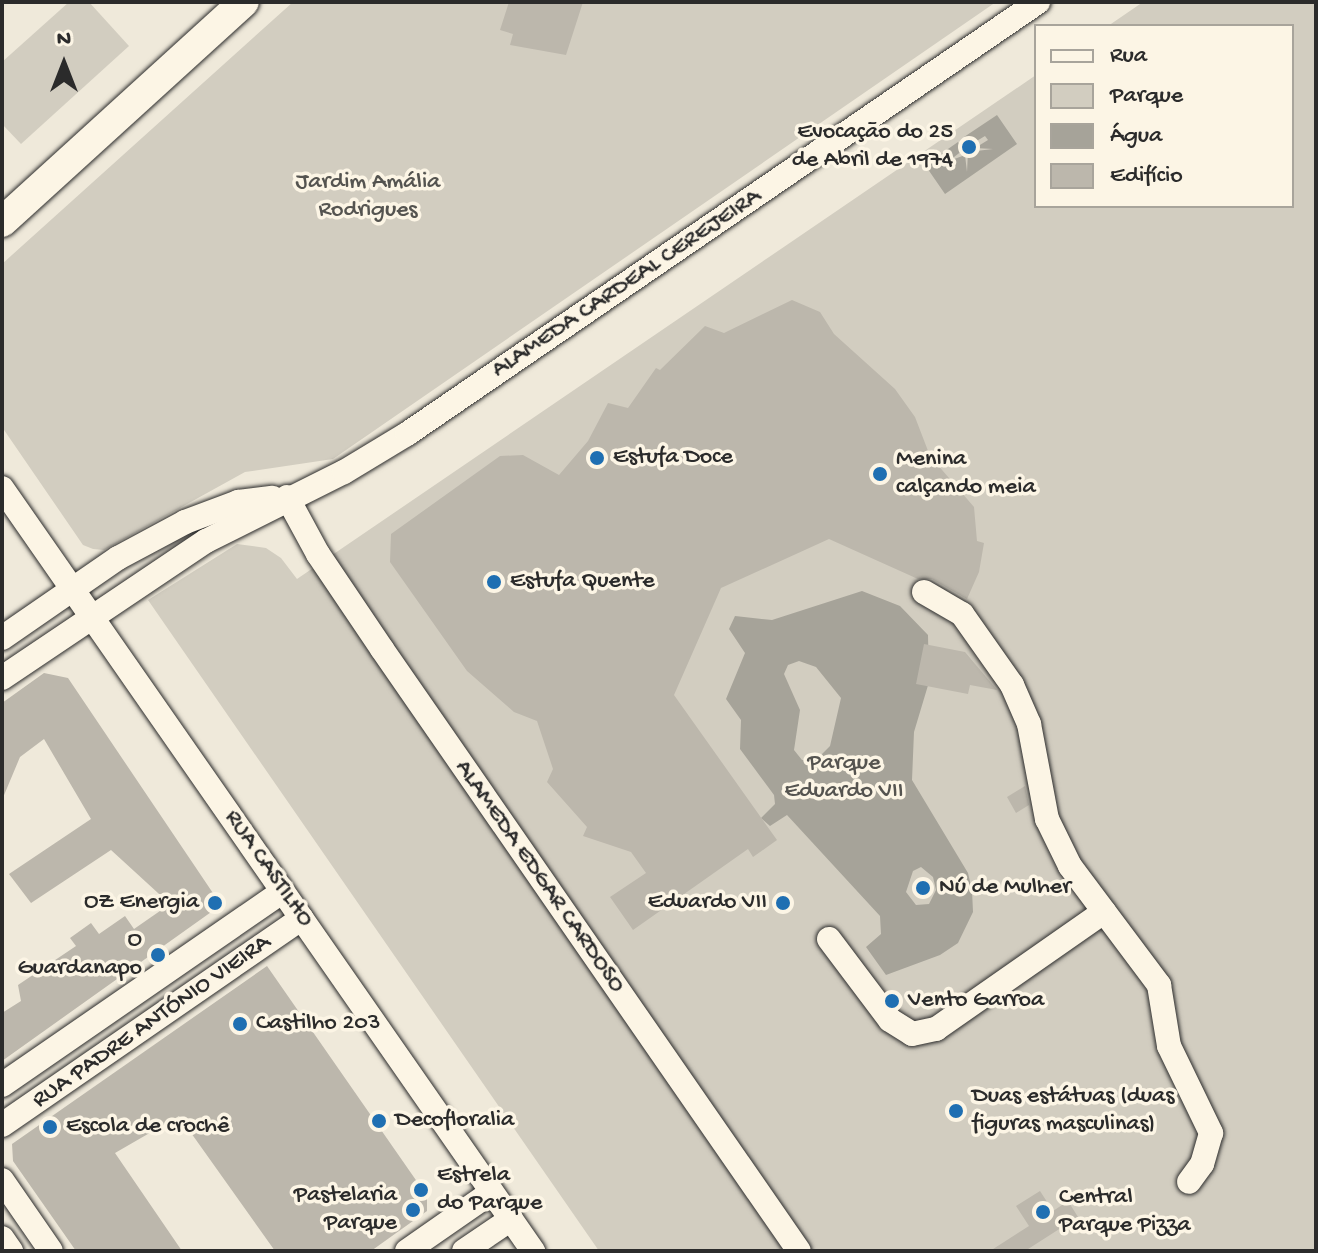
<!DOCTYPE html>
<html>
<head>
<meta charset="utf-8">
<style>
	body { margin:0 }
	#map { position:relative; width:1318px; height:1253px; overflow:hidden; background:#efe9da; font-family:"Gochi Hand",sans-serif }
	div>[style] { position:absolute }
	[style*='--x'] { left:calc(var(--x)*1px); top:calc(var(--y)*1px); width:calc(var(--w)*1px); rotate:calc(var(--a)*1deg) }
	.green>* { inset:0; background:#d2cdc0 }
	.water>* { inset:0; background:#a6a399 }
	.building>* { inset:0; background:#bcb7ac }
	.roads { filter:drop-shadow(0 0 2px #2b2b2b) drop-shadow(0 0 2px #2b2b2b) }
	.minor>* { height:24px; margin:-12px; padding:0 12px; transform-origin:12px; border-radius:12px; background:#fcf5e5 }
	.major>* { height:30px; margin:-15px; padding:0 15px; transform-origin:15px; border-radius:15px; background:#fcf5e5 }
	.dots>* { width:22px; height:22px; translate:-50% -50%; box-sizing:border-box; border:4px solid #fcf5e5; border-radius:50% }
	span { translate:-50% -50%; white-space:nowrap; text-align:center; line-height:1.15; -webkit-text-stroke:7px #fcf5e5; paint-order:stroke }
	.poi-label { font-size:24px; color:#2b2b2b }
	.right { translate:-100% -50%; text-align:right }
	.left { translate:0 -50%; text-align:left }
	.park-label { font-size:24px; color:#555450 }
	.street-label { font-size:24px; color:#2b2b2b }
	.frame { position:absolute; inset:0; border:4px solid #2b2b2b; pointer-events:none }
	.legend { position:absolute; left:1034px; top:24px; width:260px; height:184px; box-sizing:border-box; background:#fcf5e5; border:2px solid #a8a49b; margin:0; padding:10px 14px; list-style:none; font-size:24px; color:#2b2b2b }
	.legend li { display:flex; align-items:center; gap:16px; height:40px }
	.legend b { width:40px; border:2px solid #a8a49b }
	.north { position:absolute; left:24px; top:24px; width:80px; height:80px; -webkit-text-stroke:6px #fcf5e5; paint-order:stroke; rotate:0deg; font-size:22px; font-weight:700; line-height:32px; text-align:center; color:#2b2b2b }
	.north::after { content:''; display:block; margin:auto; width:28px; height:36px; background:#2b2b2b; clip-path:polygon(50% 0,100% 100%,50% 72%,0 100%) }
</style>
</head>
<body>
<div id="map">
	<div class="green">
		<div style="clip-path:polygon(69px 2px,89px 2px,129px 46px,21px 144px,2px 124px,2px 62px)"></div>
		<div style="clip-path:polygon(293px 2px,996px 2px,333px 459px,245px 472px,104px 550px,93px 549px,83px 545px,2px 427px,2px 264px)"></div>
		<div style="clip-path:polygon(1143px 2px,1316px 2px,1316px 1251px,599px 1251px,148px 600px,237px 544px,266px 548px,281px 558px,297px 579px,1036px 75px,1036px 206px,1292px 206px,1292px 26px,1108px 26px)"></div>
	</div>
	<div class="water">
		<div style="clip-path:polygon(997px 115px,1017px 144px,945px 194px,925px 165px,958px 142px,963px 150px,949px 161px,965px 155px,967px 172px,968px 152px,993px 149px,975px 148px,988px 140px,985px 136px,970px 145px,964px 137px)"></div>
		<div style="clip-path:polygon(evenodd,862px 591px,900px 606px,928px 635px,929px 682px,914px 732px,912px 780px,968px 873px,972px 890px,973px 912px,958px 943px,940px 955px,886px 975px,866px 947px,881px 934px,880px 916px,787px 815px,770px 826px,761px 818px,775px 804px,774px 795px,740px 749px,741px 720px,726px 699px,745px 653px,729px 629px,735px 616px,772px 620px,862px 591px,799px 661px,816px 667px,841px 698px,830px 746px,815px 761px,802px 760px,794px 750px,800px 710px,784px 674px,788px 665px,799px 661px,862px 591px,921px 867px,933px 877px,936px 890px,929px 904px,916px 905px,906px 892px,913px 871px,921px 867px)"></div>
	</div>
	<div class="building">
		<div style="clip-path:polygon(509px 2px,583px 2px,566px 55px,510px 45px,513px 34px,500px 30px)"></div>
		<div style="clip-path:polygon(792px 300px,820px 312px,834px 334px,895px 389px,915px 417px,930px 456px,974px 507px,977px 541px,984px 543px,979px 572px,967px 599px,932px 579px,918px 579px,829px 539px,721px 588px,674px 695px,777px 840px,753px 857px,748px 849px,633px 930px,610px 897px,646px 873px,631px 852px,583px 836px,587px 827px,547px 782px,553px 769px,537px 721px,514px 712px,467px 671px,390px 562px,391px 534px,500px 456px,523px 455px,559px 475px,588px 441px,608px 403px,628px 408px,656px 368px,660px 370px,705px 326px,724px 333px)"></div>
		<div style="clip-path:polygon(924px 644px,965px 652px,997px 690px,970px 685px,968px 694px,916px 684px)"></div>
		<div style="clip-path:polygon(44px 673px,68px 678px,221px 905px,2px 1061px,2px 1013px,21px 1001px,18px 985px,76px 946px,70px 938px,91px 923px,99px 934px,125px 916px,134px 929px,170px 904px,111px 850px,31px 903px,9px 874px,91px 819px,44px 739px,20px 757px,2px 800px,2px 703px)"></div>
		<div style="clip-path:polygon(1025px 786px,1029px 805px,1016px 813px,1007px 797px)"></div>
		<div style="clip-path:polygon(267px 966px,427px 1196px,427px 1211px,371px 1251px,275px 1251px,179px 1116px,115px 1153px,182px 1251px,76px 1251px,13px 1161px,12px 1144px)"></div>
		<div style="clip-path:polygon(1040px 1191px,1053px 1211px,1068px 1201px,1078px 1217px,1025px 1251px,990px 1251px,1029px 1226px,1016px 1206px)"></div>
	</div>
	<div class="roads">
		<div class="minor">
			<div style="--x:2;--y:488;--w:930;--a:55.16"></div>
			<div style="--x:287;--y:497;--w:65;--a:61.5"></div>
			<div style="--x:318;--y:554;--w:115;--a:56"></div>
			<div style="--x:382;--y:649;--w:732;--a:55.29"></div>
			<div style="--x:924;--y:592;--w:44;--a:30.1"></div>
			<div style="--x:962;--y:614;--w:87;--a:54.8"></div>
			<div style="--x:1012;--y:685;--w:43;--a:66.4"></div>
			<div style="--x:1029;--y:724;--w:97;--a:79.3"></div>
			<div style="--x:1047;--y:819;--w:52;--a:63.9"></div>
			<div style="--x:1070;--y:866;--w:149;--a:53.2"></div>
			<div style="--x:1159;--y:985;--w:62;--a:80.7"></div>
			<div style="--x:1169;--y:1046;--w:97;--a:64.2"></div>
			<div style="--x:1211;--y:1133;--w:32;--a:106"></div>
			<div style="--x:1202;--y:1164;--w:22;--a:126"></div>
			<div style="--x:2;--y:638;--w:141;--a:-34.6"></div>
			<div style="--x:118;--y:558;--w:76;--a:-28.2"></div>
			<div style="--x:185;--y:522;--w:57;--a:-20.7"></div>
			<div style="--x:238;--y:502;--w:35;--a:-7"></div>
			<div style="--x:2;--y:678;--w:246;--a:-33.9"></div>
			<div style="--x:206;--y:541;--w:154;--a:-26.6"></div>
			<div style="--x:344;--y:472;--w:74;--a:-31.1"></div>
			<div style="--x:407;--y:434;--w:765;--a:-34.4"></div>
			<div style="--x:829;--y:939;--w:101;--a:53"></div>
			<div style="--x:890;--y:1020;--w:26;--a:32"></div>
			<div style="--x:912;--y:1034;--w:25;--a:-12"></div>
			<div style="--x:936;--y:1029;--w:205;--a:-34.9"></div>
			<div style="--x:2;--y:1085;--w:341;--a:-34.6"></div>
			<div style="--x:2;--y:1125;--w:364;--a:-34.6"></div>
			<div style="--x:2;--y:1180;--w:86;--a:55.4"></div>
			<div style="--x:2;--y:1238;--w:16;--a:55"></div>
			<div style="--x:407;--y:1251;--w:103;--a:-34.8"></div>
			<div style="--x:464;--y:1251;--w:57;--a:-34.2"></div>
		</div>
		<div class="major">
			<div style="--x:2;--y:222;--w:327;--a:-42.3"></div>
		</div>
	</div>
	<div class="dots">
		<div style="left:969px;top:147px;background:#1f6fb2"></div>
		<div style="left:597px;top:458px;background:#1f6fb2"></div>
		<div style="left:880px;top:474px;background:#1f6fb2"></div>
		<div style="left:494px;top:582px;background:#1f6fb2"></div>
		<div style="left:923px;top:888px;background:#1f6fb2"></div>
		<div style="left:215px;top:903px;background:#1f6fb2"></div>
		<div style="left:783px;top:903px;background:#1f6fb2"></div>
		<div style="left:158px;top:955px;background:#1f6fb2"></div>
		<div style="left:892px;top:1001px;background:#1f6fb2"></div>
		<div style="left:240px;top:1024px;background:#1f6fb2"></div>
		<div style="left:956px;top:1111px;background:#1f6fb2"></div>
		<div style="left:379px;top:1121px;background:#1f6fb2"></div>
		<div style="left:50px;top:1127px;background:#1f6fb2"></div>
		<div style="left:421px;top:1190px;background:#1f6fb2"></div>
		<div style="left:413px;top:1210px;background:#1f6fb2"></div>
		<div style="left:1043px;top:1212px;background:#1f6fb2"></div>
	</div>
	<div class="poi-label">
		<span class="right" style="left:953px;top:147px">Evocação do 25<br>de Abril de 1974</span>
		<span class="left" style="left:613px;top:458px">Estufa Doce</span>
		<span class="left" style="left:896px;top:474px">Menina<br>calçando meia</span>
		<span class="left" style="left:510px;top:582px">Estufa Quente</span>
		<span class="left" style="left:939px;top:888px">Nú de Mulher</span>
		<span class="right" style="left:199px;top:903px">OZ Energia</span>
		<span class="right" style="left:767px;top:903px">Eduardo VII</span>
		<span class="right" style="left:142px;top:955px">O<br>Guardanapo</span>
		<span class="left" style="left:908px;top:1001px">Vento Garroa</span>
		<span class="left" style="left:256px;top:1024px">Castilho 203</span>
		<span class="left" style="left:972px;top:1111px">Duas estátuas (duas<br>figuras masculinas)</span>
		<span class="left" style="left:395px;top:1121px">Decofloralia</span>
		<span class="left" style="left:66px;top:1127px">Escola de crochê</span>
		<span class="left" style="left:437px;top:1190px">Estrela<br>do Parque</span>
		<span class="right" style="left:397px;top:1210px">Pastelaria<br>Parque</span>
		<span class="left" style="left:1059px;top:1212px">Central<br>Parque Pizza</span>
	</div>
	<div class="park-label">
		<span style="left:368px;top:197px">Jardim Amália<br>Rodrigues</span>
		<span style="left:844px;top:778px">Parque<br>Eduardo VII</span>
	</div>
	<div class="street-label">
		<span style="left:627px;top:284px;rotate:-34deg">ALAMEDA CARDEAL CEREJEIRA</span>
		<span style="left:268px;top:869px;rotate:55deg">RUA CASTILHO</span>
		<span style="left:539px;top:877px;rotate:55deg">ALAMEDA EDGAR CARDOSO</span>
		<span style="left:152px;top:1022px;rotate:-35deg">RUA PADRE ANTÓNIO VIEIRA</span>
	</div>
	<div class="frame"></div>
	<ul class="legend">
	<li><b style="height:10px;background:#fcf5e5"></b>Rua</li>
	<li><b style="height:22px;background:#d2cdc0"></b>Parque</li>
	<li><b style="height:22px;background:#a6a399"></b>Água</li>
	<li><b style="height:22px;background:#bcb7ac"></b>Edifício</li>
	</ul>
	<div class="north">N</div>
</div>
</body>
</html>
